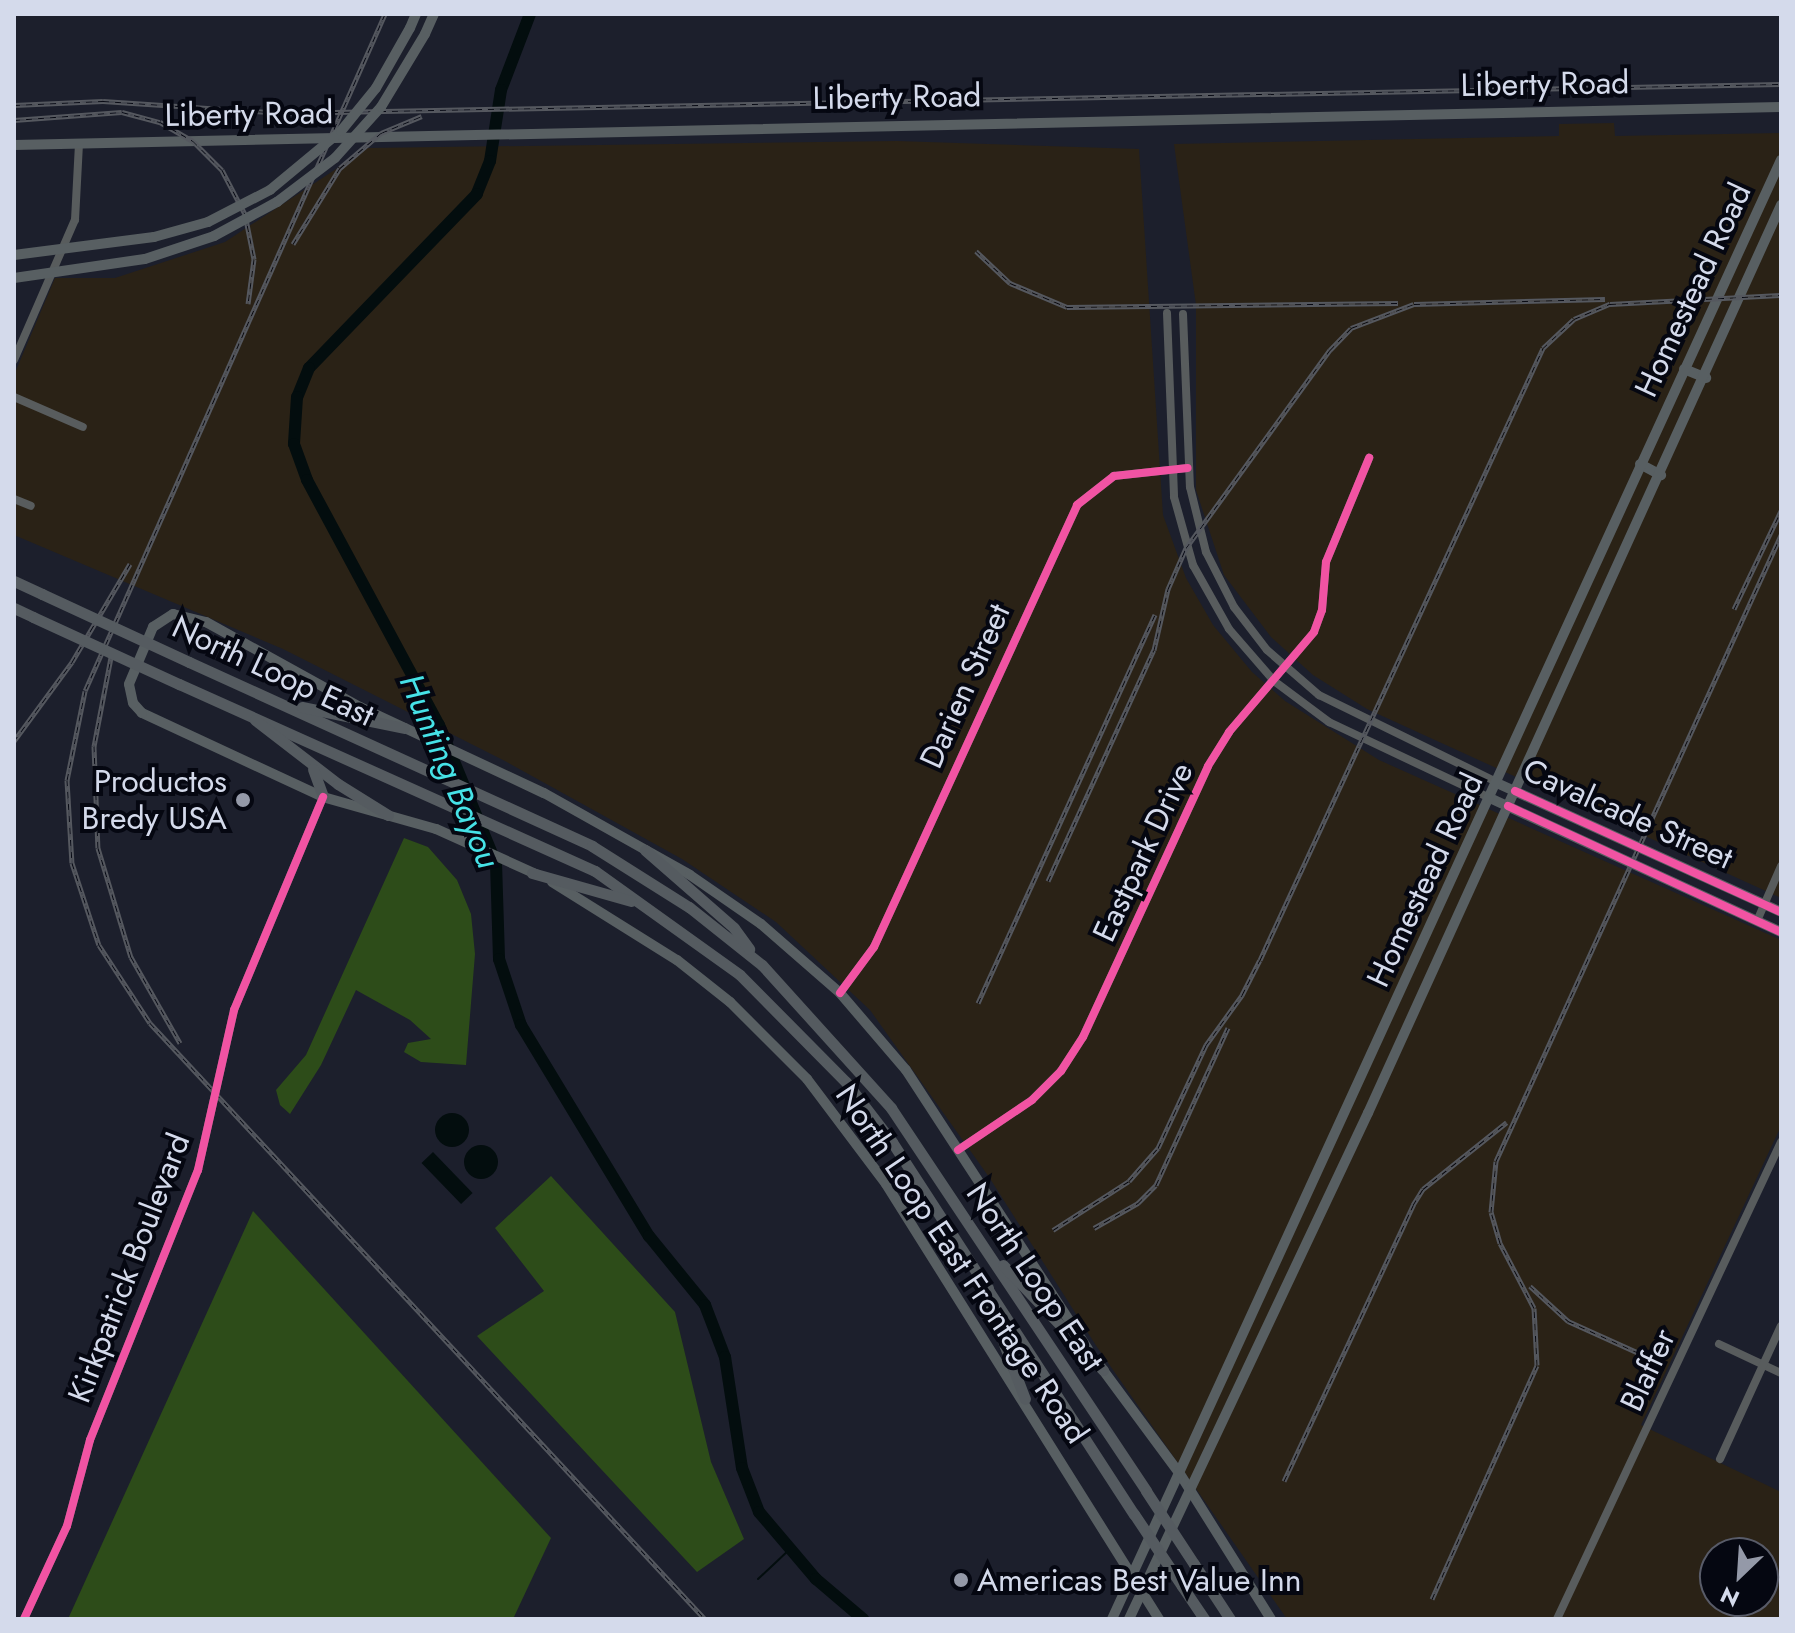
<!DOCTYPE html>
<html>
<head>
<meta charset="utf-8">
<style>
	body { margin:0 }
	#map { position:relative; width:1795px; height:1633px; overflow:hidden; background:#1c1f2c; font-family:Jost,sans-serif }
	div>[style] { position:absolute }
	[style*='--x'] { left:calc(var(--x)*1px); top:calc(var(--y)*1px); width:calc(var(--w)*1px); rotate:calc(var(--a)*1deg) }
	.industrial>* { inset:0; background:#2a2216 }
	.forest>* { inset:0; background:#2d4c19 }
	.water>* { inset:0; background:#030d0e; transform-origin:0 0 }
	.round { border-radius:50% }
	.stream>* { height:2px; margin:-1px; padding:0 1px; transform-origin:1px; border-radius:1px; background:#030d0e }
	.river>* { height:12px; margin:-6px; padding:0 6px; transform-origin:6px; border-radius:6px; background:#030d0e }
	.minor>* { height:8px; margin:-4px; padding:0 4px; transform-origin:4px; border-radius:4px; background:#585c5d }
	.major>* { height:10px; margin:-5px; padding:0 5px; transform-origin:5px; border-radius:5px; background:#585f62 }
	.highway>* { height:11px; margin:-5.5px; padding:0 5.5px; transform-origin:5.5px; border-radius:5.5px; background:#555b60 }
	.rail>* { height:5px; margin-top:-2.5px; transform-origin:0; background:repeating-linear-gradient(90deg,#050711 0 6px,#55585f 0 12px); box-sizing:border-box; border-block:2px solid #55585f }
	.major-bridge>* { height:10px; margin:-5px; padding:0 5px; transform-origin:5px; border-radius:5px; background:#585f62 }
	.highway-bridge>* { height:11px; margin:-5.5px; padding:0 5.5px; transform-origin:5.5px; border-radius:5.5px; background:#555b60 }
	.cycleway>* { height:8px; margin:-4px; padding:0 4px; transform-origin:4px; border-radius:4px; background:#f153a3 }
	.dots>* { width:22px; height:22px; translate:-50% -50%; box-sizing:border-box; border:4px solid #050711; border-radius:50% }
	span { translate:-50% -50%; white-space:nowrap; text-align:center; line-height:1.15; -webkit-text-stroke:8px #050711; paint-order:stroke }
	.street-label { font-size:32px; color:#d4daeb }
	.poi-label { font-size:32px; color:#d4daeb }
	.right { translate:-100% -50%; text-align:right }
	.left { translate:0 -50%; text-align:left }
	.water-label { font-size:34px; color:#46e2e7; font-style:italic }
	.frame { position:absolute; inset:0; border:16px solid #d4daeb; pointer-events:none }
	.north { position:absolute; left:1699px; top:1537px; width:80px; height:80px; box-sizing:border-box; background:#050711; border:2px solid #585b68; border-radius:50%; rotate:205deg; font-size:22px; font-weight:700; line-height:32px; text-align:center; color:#d4daeb }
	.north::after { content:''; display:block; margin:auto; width:28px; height:36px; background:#9499a8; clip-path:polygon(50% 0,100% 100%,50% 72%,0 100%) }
</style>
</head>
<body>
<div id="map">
	<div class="industrial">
		<div style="clip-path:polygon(1614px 123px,1615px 136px,1781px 133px,1781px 898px,1367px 709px,1313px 675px,1271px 637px,1224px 575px,1196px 490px,1196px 305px,1174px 144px,1559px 136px,1559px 124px)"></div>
		<div style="clip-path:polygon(evenodd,897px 141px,1139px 149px,1163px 515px,1186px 578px,1213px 625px,1252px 672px,1285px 701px,1379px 760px,1781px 940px,1781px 1126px,1641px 1425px,1781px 1492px,1781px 1619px,1287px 1619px,1097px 1347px,989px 1177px,870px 1010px,776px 922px,682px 859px,503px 760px,283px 649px,14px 535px,14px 375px,55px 278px,115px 278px,225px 242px,368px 148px,897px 141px,1715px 1553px,1763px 1553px,1763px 1601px,1715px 1601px,1715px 1553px)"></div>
	</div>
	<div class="forest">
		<div style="clip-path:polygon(404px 838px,428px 847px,457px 880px,471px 914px,475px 954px,466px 1065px,421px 1062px,404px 1052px,408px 1043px,431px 1039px,410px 1020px,356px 990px,321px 1065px,290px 1114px,280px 1105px,276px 1090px,306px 1055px)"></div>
		<div style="clip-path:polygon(551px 1176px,675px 1312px,711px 1462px,744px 1539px,697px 1572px,477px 1336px,544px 1291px,495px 1228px)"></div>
		<div style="clip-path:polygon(253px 1211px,551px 1538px,513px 1619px,68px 1619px)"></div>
	</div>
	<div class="water">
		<div class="round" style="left:435px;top:1113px;width:34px;height:34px"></div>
		<div class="round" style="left:464px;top:1145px;width:34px;height:34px"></div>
		<div style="left:433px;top:1152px;width:57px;height:16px;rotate:46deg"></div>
	</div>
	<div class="stream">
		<div style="--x:758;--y:1579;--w:42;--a:-43.1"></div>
	</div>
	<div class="river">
		<div style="--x:530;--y:14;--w:81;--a:110.9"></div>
		<div style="--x:501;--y:90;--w:72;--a:98.8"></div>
		<div style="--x:490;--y:161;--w:35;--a:112"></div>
		<div style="--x:477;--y:194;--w:242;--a:134"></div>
		<div style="--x:309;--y:368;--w:31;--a:112"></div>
		<div style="--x:297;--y:397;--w:47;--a:93.7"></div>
		<div style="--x:294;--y:444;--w:38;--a:70"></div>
		<div style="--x:307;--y:480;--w:278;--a:61.7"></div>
		<div style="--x:439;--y:725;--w:149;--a:67.6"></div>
		<div style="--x:496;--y:863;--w:96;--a:88.2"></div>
		<div style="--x:499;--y:959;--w:70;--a:71.6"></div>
		<div style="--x:521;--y:1025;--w:247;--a:58.8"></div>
		<div style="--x:649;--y:1236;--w:89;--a:50.9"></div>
		<div style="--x:705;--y:1305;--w:56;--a:69"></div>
		<div style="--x:725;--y:1357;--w:112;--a:81.3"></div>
		<div style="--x:742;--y:1468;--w:47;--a:68.9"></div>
		<div style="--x:759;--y:1512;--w:88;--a:49.6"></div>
		<div style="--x:816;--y:1579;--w:62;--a:40.4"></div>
	</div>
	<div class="minor">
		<div style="--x:1167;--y:313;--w:184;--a:87.8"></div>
		<div style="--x:1174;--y:497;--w:71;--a:74.4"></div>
		<div style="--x:1193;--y:565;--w:73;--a:60.6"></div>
		<div style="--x:1229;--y:629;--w:69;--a:49.1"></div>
		<div style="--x:1274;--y:681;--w:69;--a:36.7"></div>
		<div style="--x:1329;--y:722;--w:180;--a:25.3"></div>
		<div style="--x:1183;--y:314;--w:173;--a:87.7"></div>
		<div style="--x:1190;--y:487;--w:67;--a:76.2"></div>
		<div style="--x:1206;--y:552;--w:62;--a:63"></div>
		<div style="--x:1234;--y:607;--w:54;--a:52.5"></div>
		<div style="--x:1267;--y:650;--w:69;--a:40.9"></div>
		<div style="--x:1319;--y:695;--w:200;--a:26.1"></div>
		<div style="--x:14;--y:360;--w:153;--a:-66.5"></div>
		<div style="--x:75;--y:220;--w:76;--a:-87"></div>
		<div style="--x:14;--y:397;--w:75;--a:23.5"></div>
		<div style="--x:14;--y:499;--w:18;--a:22"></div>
		<div style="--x:1757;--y:921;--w:60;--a:-66.4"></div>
		<div style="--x:840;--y:993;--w:57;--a:-53.5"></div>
		<div style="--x:874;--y:947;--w:486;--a:-65.3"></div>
		<div style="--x:1077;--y:505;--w:47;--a:-38.1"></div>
		<div style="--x:1114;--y:476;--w:74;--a:-6.2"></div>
		<div style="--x:958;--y:1150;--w:89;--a:-34"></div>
		<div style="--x:1032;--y:1100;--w:41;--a:-45"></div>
		<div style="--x:1061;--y:1071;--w:40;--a:-57.1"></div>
		<div style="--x:1083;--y:1037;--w:298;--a:-65.2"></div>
		<div style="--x:1208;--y:766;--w:40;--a:-58"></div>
		<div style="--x:1229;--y:732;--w:131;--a:-49.6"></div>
		<div style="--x:1314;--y:632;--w:23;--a:-70"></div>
		<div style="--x:1322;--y:610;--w:48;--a:-85.2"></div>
		<div style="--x:1326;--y:562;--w:113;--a:-67.5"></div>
		<div style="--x:1719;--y:1344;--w:68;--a:25.1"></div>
		<div style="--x:1720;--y:1459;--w:146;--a:-65.4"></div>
		<div style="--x:24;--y:1619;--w:102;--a:-65.2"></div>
		<div style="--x:67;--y:1526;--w:89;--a:-75"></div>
		<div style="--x:90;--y:1440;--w:291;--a:-68.2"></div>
		<div style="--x:198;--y:1170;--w:164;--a:-77.3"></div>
		<div style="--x:234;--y:1010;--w:231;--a:-67.3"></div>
		<div style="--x:1557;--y:1619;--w:527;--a:-64.85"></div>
	</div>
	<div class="major">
		<div style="--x:410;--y:28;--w:15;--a:-67"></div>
		<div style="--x:425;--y:34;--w:22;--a:-66"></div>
		<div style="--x:14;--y:145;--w:1767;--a:-1.23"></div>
		<div style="--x:14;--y:255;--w:141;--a:-7.3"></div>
		<div style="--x:154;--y:237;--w:56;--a:-15.5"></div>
		<div style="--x:14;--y:278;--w:132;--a:-8.3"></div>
		<div style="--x:145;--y:259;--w:73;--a:-18.4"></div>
		<div style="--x:1684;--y:369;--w:24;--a:22"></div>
		<div style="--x:1640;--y:464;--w:24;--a:28"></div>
		<div style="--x:1499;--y:784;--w:310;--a:24.4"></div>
		<div style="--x:1492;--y:799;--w:318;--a:24.7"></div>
		<div style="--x:538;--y:875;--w:112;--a:-155.7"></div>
		<div style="--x:436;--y:829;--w:117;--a:-164.2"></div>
		<div style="--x:323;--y:797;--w:200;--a:-155.1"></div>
		<div style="--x:142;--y:713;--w:13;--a:-132"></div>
		<div style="--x:133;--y:703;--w:19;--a:-102"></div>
		<div style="--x:129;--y:684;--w:62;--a:-67.2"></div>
		<div style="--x:153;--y:627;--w:24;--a:-33"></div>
		<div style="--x:173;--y:614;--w:34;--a:14"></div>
		<div style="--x:206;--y:622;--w:176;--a:28.9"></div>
		<div style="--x:360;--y:707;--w:203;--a:25.1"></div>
		<div style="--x:544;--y:793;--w:167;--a:29.3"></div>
		<div style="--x:690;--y:875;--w:86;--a:34.6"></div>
		<div style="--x:761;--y:924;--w:105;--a:41.1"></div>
		<div style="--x:840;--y:993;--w:101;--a:49.4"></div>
		<div style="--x:906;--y:1070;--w:333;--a:56.9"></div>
		<div style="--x:552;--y:882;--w:147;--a:32"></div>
		<div style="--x:677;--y:960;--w:68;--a:38.4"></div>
		<div style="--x:730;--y:1002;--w:109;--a:45"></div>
		<div style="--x:807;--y:1079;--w:131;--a:53"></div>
		<div style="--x:886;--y:1184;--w:514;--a:57.89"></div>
		<div style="--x:1100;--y:1366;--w:134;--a:53.5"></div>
		<div style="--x:1180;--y:1474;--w:171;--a:57.9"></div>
		<div style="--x:1112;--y:1619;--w:1605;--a:-65.37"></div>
		<div style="--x:1129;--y:1619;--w:560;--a:-64.72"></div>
		<div style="--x:1368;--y:1113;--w:998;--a:-65.54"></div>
	</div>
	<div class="highway">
		<div style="--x:14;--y:581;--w:31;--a:25"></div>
		<div style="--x:14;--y:608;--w:21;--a:25"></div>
		<div style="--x:189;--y:662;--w:443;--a:24.5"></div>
		<div style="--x:592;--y:846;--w:115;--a:32.2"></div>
		<div style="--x:689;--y:907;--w:93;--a:38.5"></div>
		<div style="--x:762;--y:965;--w:193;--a:47.9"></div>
		<div style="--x:891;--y:1108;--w:460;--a:56.3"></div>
		<div style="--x:179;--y:684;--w:456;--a:24.2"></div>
		<div style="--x:595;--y:871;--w:178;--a:35.6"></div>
		<div style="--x:740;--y:975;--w:151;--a:45.3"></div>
		<div style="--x:846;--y:1082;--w:76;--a:52.5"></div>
		<div style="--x:892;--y:1142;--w:444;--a:57"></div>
		<div style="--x:302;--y:707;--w:104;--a:11.6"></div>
		<div style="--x:255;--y:720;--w:105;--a:37.6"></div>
		<div style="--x:338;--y:784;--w:59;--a:31.8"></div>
		<div style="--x:313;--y:769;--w:30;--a:70"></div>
		<div style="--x:645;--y:850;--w:118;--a:41.2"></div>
		<div style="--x:734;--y:928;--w:26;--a:54"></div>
		<div style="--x:532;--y:873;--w:103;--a:15.8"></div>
		<div style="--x:1003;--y:1265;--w:145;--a:46.4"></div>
		<div style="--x:988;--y:1288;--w:22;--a:82"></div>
		<div style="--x:991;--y:1310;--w:95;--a:69.1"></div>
		<div style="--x:1194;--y:1564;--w:66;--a:56.8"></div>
		<div style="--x:1182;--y:1586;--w:40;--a:56"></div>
	</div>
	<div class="rail">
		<div style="--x:385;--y:14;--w:740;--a:113.9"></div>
		<div style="--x:85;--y:691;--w:91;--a:101.4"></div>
		<div style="--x:67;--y:780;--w:83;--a:86.6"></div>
		<div style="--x:72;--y:863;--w:86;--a:71.8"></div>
		<div style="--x:99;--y:945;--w:93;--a:56.8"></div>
		<div style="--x:150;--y:1023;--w:814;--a:47.04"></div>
		<div style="--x:14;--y:105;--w:89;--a:-2.6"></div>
		<div style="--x:103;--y:101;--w:181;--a:3.8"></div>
		<div style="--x:284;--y:113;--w:1497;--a:-1.11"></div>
		<div style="--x:14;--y:120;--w:108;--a:-4.2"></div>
		<div style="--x:122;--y:112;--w:39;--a:15"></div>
		<div style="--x:160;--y:122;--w:38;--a:30"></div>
		<div style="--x:193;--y:141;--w:41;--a:45"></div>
		<div style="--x:222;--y:170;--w:50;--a:62.4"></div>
		<div style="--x:245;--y:214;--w:46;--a:78.7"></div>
		<div style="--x:254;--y:259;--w:45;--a:97.6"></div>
		<div style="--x:293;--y:244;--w:89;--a:-58.3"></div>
		<div style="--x:340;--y:168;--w:54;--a:-40.5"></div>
		<div style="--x:381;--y:133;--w:44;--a:-22.5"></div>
		<div style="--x:976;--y:251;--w:47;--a:43.3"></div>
		<div style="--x:1010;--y:283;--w:62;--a:22.8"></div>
		<div style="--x:1067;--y:307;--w:331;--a:-0.7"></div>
		<div style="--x:1734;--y:609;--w:109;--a:-64.4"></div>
		<div style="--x:112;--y:652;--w:96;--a:100.8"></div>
		<div style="--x:94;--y:746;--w:102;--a:87.8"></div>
		<div style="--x:98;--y:848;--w:114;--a:73.2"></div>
		<div style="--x:131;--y:957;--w:99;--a:60.3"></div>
		<div style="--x:14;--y:741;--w:98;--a:-53.7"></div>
		<div style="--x:72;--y:662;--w:114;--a:-59.4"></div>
		<div style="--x:1048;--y:881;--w:254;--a:-65.4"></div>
		<div style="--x:1154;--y:650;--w:63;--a:-77.1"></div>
		<div style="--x:1168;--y:589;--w:45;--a:-66.3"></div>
		<div style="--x:1186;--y:548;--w:245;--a:-54"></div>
		<div style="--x:1330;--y:350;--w:30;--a:-46"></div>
		<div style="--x:1351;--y:328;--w:67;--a:-20.9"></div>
		<div style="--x:1414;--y:304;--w:191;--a:-1.5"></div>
		<div style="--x:978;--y:1003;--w:427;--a:-65.5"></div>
		<div style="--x:1094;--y:1228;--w:51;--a:-29.6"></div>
		<div style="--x:1138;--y:1203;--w:25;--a:-45"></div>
		<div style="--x:1156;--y:1185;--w:173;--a:-65.4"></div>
		<div style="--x:1053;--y:1230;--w:90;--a:-32.8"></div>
		<div style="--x:1129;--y:1181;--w:44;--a:-48.7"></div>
		<div style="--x:1158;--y:1148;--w:114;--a:-65"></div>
		<div style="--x:1206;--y:1045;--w:62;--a:-54.2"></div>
		<div style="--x:1242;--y:995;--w:39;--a:-63"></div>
		<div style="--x:1260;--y:960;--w:674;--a:-65.18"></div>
		<div style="--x:1543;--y:348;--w:42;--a:-43.1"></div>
		<div style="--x:1574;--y:319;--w:39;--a:-23"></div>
		<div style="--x:1610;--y:304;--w:171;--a:-3"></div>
		<div style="--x:1530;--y:1286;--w:52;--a:42.6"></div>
		<div style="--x:1568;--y:1321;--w:100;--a:24.3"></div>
		<div style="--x:1284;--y:1481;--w:305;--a:-64.9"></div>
		<div style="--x:1413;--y:1205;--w:19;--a:-58"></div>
		<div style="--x:1423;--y:1189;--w:107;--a:-38.6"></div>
		<div style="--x:1432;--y:1599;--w:256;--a:-65.8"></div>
		<div style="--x:1537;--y:1365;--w:57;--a:-93"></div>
		<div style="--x:1534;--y:1308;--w:73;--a:-117.6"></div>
		<div style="--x:1500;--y:1243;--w:32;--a:-106"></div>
		<div style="--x:1491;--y:1212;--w:51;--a:-84.4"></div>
		<div style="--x:1496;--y:1161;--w:688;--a:-65.52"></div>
	</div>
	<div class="major-bridge">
		<div style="--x:208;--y:222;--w:70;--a:-27.3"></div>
		<div style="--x:270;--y:190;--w:92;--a:-39.7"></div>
		<div style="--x:341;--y:131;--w:55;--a:-50.9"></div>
		<div style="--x:376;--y:88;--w:69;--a:-60.5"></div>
		<div style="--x:214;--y:236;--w:72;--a:-28.4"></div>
		<div style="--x:277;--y:202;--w:73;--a:-37.2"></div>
		<div style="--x:335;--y:158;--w:69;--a:-48"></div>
		<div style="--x:381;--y:107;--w:85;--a:-58.9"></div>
	</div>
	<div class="highway-bridge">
		<div style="--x:42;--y:594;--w:162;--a:24.8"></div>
		<div style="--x:33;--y:617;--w:161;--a:24.7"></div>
		<div style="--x:1146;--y:1491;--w:87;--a:56.7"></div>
		<div style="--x:1134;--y:1514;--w:87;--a:56.3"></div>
	</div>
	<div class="cycleway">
		<div style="--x:1515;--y:791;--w:292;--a:24.5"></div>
		<div style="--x:1508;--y:806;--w:301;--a:24.8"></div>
		<div style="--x:840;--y:993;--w:57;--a:-53.5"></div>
		<div style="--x:874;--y:947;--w:486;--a:-65.3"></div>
		<div style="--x:1077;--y:505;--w:47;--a:-38.1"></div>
		<div style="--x:1114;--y:476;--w:74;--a:-6.2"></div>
		<div style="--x:958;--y:1150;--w:89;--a:-34"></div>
		<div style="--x:1032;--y:1100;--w:41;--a:-45"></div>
		<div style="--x:1061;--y:1071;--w:40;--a:-57.1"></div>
		<div style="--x:1083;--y:1037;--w:298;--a:-65.2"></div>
		<div style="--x:1208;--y:766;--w:40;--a:-58"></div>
		<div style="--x:1229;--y:732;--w:131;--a:-49.6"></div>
		<div style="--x:1314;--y:632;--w:23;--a:-70"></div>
		<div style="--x:1322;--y:610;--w:48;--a:-85.2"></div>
		<div style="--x:1326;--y:562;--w:113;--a:-67.5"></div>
		<div style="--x:24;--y:1619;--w:102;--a:-65.2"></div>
		<div style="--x:67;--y:1526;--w:89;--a:-75"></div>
		<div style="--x:90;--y:1440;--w:291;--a:-68.2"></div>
		<div style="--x:198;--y:1170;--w:164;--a:-77.3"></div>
		<div style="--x:234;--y:1010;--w:231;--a:-67.3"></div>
	</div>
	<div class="dots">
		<div style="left:243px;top:800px;background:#9499a8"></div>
		<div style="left:961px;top:1580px;background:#9499a8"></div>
	</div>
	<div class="street-label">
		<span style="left:1545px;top:84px;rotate:-1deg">Liberty Road</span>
		<span style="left:897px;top:97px;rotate:-1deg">Liberty Road</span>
		<span style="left:249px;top:114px;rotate:-1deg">Liberty Road</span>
		<span style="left:1693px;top:290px;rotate:-65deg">Homestead Road</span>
		<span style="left:273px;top:671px;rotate:25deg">North Loop East</span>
		<span style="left:965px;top:686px;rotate:-66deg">Darien Street</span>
		<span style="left:1628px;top:814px;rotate:24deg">Cavalcade Street</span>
		<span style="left:1143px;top:852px;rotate:-65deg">Eastpark Drive</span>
		<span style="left:1425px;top:880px;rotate:-65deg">Homestead Road</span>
		<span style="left:962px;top:1264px;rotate:56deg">North Loop East Frontage Road</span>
		<span style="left:129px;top:1268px;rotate:-69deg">Kirkpatrick Boulevard</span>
		<span style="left:1035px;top:1277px;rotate:56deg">North Loop East</span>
		<span style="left:1648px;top:1370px;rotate:-65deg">Blaffer</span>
	</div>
	<div class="poi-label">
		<span class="right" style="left:227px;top:800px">Productos<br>Bredy USA</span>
		<span class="left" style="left:977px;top:1580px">Americas Best Value Inn</span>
	</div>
	<div class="water-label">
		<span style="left:450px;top:771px;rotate:67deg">Hunting Bayou</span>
	</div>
	<div class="frame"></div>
	<div class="north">N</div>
</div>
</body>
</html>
